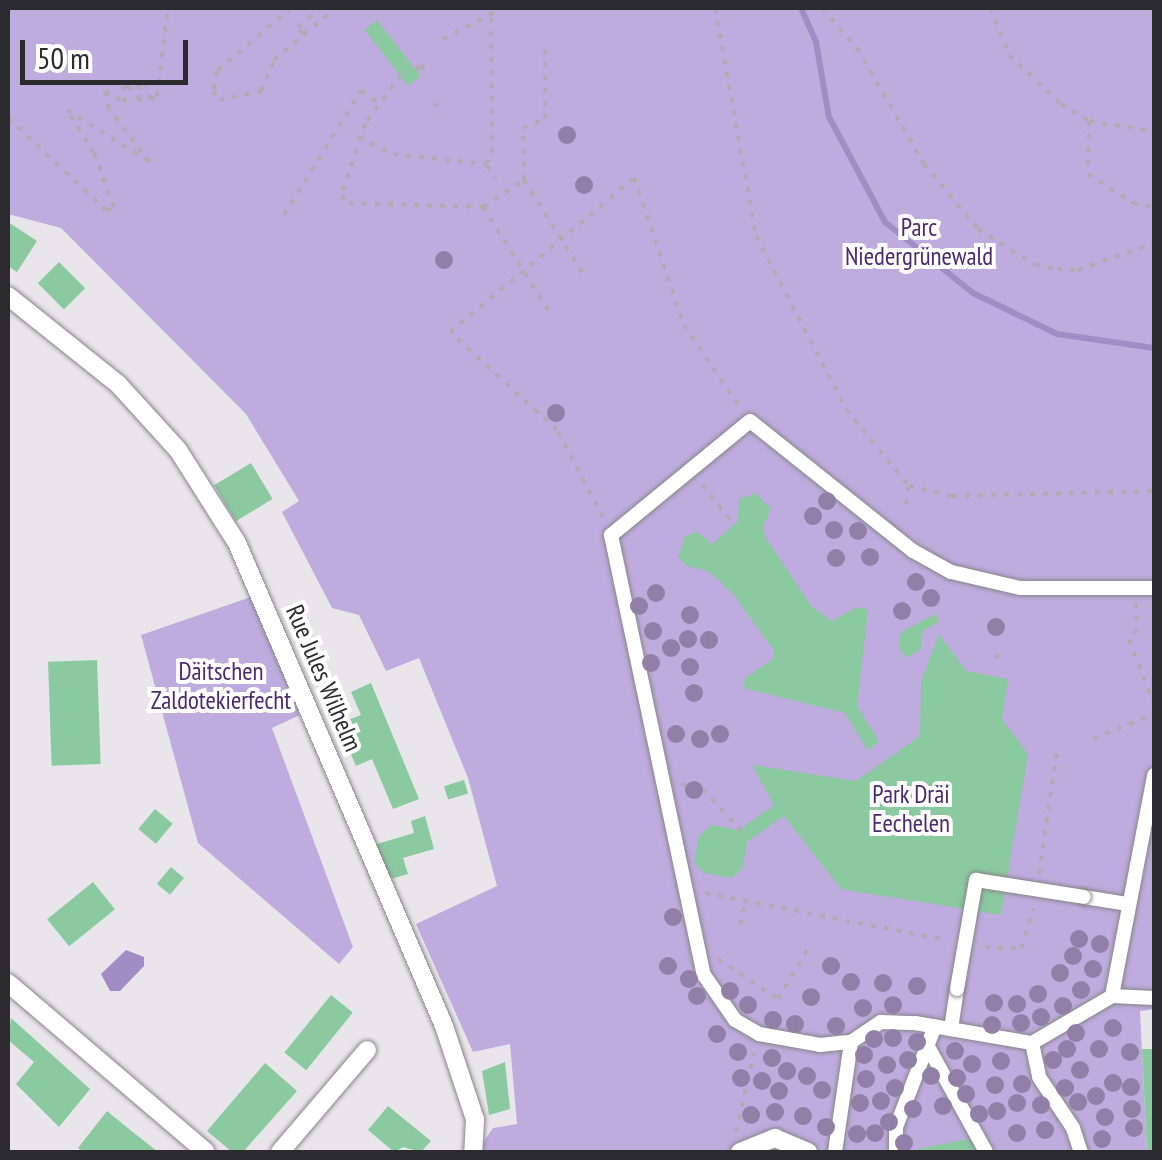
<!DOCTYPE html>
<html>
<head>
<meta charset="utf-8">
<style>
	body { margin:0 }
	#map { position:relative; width:1162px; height:1160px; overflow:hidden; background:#e8e6eb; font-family:"PT Sans Narrow",sans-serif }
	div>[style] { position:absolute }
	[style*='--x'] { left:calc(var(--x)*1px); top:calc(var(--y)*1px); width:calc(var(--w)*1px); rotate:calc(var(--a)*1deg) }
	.green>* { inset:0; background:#bfacdf }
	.water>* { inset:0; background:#a28cc5 }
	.stream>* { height:6px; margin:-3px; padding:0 3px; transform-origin:3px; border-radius:3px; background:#a28cc5 }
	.building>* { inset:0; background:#8bc9a1; transform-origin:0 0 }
	.path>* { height:4px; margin-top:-2px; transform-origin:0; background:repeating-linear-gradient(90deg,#aeacb0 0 5px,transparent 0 13px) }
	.roads { filter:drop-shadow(0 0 2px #87858a) drop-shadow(0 0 2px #87858a) }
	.pedestrian>* { height:14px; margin:-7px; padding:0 7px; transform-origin:7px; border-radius:7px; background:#fff }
	.minor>* { height:18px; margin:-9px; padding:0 9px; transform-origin:9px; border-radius:9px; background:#fff }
	.bridges { filter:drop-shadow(0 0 2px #87858a) drop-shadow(0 0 2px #87858a) }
	.pedestrian-bridge>* { height:14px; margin:-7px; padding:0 7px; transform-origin:7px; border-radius:7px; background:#fff }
	.trees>* { width:18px; height:18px; margin:-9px; border-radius:50%; background:#917fa7 }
	span { translate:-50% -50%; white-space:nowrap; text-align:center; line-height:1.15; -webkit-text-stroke:8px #fff; paint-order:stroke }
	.park-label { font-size:25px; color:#4a2a6f }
	.street-label { font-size:25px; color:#2b2a2c }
	.frame { position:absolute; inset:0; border:10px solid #2b2a2c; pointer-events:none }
	.scale { position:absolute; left:20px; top:40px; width:168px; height:45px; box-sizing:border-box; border:5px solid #2b2a2c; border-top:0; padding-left:12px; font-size:30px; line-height:35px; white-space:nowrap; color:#2b2a2c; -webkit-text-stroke:8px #fff; paint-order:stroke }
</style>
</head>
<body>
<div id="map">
	<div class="green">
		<div style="clip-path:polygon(8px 8px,1154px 8px,1154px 1009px,1140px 1011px,1147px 1152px,981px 1152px,972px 1138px,918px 1152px,476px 1152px,493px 1128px,517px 1124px,510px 1044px,473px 1052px,416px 924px,497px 886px,468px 778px,419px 658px,386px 671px,359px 615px,332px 608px,282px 512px,299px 501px,246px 414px,61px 228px,8px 214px)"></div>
		<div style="clip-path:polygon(251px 597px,300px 715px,272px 728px,353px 947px,339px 964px,198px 843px,141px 635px)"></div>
	</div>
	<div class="water">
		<div style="clip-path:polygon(126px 950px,144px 957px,144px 966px,120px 991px,110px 991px,101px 974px)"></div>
	</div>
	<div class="stream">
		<div style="--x:801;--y:8;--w:37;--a:66"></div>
		<div style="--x:816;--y:42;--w:76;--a:80.2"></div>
		<div style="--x:829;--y:117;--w:119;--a:61.9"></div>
		<div style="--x:885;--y:222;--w:113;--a:38.9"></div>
		<div style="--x:973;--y:293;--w:93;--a:26"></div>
		<div style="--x:1057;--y:334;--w:98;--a:8.2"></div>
	</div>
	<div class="building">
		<div style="left:377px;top:20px;width:71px;height:16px;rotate:52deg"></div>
		<div style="clip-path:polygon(8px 222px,37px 241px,17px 272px,8px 266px)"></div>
		<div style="left:59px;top:262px;width:37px;height:30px;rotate:45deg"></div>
		<div style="left:251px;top:463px;width:42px;height:43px;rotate:59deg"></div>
		<div style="clip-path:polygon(756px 493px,771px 509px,763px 526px,766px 538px,812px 607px,832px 621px,857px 607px,868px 610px,857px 705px,879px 742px,867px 750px,845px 713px,744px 688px,745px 678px,773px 659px,774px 651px,734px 595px,708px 571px,687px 566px,678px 557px,685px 536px,698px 532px,712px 544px,738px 521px,739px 499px)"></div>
		<div style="clip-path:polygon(935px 614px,939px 622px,923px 631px,920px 650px,906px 658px,899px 648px,901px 632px)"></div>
		<div style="clip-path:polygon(939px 634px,966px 671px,1008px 679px,1002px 719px,1028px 754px,1001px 915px,841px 889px,784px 816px,747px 842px,742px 869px,731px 878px,704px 873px,694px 862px,699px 836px,712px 825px,739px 830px,774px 805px,752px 765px,856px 781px,920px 736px,921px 682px)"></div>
		<div style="left:97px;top:660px;width:104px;height:49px;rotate:88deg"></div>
		<div style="clip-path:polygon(371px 683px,419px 799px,393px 809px,372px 759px,356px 766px,338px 724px,361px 715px,351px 692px)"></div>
		<div style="left:464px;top:780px;width:14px;height:21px;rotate:73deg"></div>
		<div style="left:155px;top:809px;width:23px;height:26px;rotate:40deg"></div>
		<div style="clip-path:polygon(425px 816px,434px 849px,403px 858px,408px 874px,387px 880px,377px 844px,414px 833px,411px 821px)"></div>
		<div style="left:171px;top:867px;width:17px;height:22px;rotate:40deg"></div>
		<div style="left:93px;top:882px;width:35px;height:59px;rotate:51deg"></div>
		<div style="left:331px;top:995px;width:28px;height:74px;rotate:39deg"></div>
		<div style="clip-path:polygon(11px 1018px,90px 1089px,59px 1127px,16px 1084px,34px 1062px,8px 1040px)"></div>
		<div style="clip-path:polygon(1142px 1049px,1154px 1049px,1154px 1152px,1147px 1152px)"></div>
		<div style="clip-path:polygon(505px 1062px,510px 1109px,489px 1115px,482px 1071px)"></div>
		<div style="clip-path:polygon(265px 1063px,297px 1091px,243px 1152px,232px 1152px,207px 1131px)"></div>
		<div style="clip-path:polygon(388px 1106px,431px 1141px,421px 1152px,403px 1147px,394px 1152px,368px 1130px)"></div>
		<div style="clip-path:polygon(107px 1111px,129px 1129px,158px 1152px,83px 1152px,78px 1148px)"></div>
		<div style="clip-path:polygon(973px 1138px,981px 1152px,918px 1152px,918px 1149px)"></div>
	</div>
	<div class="path">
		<div style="--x:291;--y:8;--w:97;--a:139.6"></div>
		<div style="--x:217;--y:71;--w:20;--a:101"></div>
		<div style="--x:213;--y:91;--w:11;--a:56"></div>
		<div style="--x:219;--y:100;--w:43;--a:-12.1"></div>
		<div style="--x:261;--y:91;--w:34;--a:-67"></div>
		<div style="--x:274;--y:60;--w:80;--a:-40.4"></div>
		<div style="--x:715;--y:8;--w:232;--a:79.8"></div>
		<div style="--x:756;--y:236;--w:195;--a:62.5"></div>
		<div style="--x:846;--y:409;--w:99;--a:50.7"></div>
		<div style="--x:909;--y:486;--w:44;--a:13.1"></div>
		<div style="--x:952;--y:496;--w:202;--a:-1.4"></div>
		<div style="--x:822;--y:8;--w:53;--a:48.8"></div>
		<div style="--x:857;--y:48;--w:134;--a:60"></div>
		<div style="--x:924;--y:164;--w:85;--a:50.3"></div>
		<div style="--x:978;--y:229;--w:67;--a:32.3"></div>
		<div style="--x:1035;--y:265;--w:22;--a:10"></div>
		<div style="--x:1057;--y:269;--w:21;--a:3"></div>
		<div style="--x:1078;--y:270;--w:81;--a:-19.6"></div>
		<div style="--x:990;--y:8;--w:51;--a:68"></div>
		<div style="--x:1009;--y:55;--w:71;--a:43.3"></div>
		<div style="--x:1061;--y:104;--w:33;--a:31"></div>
		<div style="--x:1089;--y:121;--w:66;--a:8.7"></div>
		<div style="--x:303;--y:34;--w:9;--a:-126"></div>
		<div style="--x:298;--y:27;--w:30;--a:-40"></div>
		<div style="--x:443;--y:39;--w:67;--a:-27.7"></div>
		<div style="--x:416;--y:70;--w:7;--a:-45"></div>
		<div style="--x:421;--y:65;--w:9;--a:58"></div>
		<div style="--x:401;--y:75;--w:61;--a:126.3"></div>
		<div style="--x:365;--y:124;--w:76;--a:108.4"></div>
		<div style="--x:341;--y:196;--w:11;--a:41"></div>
		<div style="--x:349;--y:203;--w:134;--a:1.7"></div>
		<div style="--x:483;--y:207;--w:122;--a:57.7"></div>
		<div style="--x:434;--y:103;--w:14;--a:51"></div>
		<div style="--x:8;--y:118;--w:134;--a:43.2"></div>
		<div style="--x:106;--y:210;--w:9;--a:-21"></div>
		<div style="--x:114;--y:207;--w:58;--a:-110.3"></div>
		<div style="--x:94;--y:153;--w:51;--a:-122.1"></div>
		<div style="--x:67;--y:110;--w:98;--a:32.1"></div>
		<div style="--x:150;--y:162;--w:67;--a:-127.7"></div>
		<div style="--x:109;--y:109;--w:18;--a:-103"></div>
		<div style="--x:105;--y:91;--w:23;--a:31"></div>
		<div style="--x:125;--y:103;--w:16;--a:-97"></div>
		<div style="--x:123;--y:87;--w:5;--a:-11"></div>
		<div style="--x:128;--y:86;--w:21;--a:51"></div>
		<div style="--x:141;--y:102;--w:19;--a:-99"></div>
		<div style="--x:138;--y:83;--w:7;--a:-8"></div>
		<div style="--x:145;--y:82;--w:19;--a:72"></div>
		<div style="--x:151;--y:100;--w:7;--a:-34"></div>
		<div style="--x:157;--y:96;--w:89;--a:-82.9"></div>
		<div style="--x:1089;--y:121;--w:53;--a:91.1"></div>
		<div style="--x:1088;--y:174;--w:54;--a:32.8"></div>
		<div style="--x:1133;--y:203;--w:21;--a:11"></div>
		<div style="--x:359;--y:137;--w:38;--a:27"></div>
		<div style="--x:393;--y:154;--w:94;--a:6.1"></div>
		<div style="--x:486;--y:164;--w:13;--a:-61"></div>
		<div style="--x:492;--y:153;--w:140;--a:-90.4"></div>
		<div style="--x:487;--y:166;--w:15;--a:53"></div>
		<div style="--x:524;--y:180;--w:115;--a:57.8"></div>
		<div style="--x:483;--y:207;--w:49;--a:-33.4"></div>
		<div style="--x:524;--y:180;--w:52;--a:-91.1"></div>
		<div style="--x:523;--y:128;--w:24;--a:-22"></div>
		<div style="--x:545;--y:119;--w:70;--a:-90"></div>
		<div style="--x:284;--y:215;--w:146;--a:-58.2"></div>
		<div style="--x:361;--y:91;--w:22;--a:34"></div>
		<div style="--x:702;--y:485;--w:50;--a:50.6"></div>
		<div style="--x:906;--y:504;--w:18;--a:-81"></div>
		<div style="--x:603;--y:517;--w:98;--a:-117.9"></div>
		<div style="--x:557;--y:430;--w:145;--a:-137.5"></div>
		<div style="--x:450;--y:332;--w:240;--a:-39.9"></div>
		<div style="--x:634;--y:178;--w:155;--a:71.2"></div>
		<div style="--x:684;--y:325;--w:100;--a:56"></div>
		<div style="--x:1136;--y:603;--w:27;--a:88"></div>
		<div style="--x:1137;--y:630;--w:13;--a:129"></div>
		<div style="--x:1129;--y:640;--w:69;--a:68.7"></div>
		<div style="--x:995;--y:658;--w:11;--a:-38"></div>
		<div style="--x:1093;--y:739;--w:66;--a:-22.3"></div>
		<div style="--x:681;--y:784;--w:23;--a:13"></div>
		<div style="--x:703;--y:789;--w:62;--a:47.6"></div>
		<div style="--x:1039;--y:874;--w:124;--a:-81.7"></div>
		<div style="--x:705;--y:893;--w:246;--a:11"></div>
		<div style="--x:740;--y:925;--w:25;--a:-78"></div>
		<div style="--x:985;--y:947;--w:36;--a:2"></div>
		<div style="--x:1021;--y:948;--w:42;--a:-72"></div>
		<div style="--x:718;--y:959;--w:72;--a:33.7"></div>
		<div style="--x:778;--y:999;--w:64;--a:-59"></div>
		<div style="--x:736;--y:1132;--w:81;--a:-77.2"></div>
	</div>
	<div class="roads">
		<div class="pedestrian">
			<div style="--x:1154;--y:588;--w:134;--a:180"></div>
			<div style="--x:1020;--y:588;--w:71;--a:-166.9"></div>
			<div style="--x:951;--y:572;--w:43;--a:-151.1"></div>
			<div style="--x:913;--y:551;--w:208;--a:-141.4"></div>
			<div style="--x:750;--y:421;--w:180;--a:140.6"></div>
			<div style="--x:611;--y:535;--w:450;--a:78.1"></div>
			<div style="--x:704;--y:975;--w:55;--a:55.4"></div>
			<div style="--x:735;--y:1020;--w:28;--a:30"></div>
			<div style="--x:759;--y:1034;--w:62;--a:10.2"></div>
			<div style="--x:820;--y:1045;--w:31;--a:-6"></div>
			<div style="--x:851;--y:1042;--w:36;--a:-34"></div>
			<div style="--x:881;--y:1022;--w:34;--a:2"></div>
			<div style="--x:915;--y:1023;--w:119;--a:9.7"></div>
			<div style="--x:1032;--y:1043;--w:93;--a:-30.4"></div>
			<div style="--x:1112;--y:996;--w:225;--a:-79.2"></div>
			<div style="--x:1084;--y:897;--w:45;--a:9"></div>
			<div style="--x:1112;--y:996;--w:42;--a:2.7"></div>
			<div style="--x:951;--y:1029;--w:40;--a:-81.5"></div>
			<div style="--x:1032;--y:1043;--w:35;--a:78"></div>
			<div style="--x:1039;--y:1077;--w:61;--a:56.3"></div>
			<div style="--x:1073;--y:1128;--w:25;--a:72"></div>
			<div style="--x:927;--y:1045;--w:122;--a:61.1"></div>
			<div style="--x:835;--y:1152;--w:111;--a:-81.7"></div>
			<div style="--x:896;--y:1152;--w:25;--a:-90"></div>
			<div style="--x:896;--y:1127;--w:108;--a:-68.9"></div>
		</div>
		<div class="minor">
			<div style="--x:8;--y:296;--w:141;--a:38.7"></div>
			<div style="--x:118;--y:384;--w:89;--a:47.7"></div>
			<div style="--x:178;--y:450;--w:110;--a:57.6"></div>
			<div style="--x:237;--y:543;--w:525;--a:66.8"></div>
			<div style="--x:444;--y:1026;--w:98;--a:71.6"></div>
			<div style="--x:475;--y:1119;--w:33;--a:93"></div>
			<div style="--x:8;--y:983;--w:260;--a:40.5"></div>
			<div style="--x:280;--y:1152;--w:134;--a:-49.5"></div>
			<div style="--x:740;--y:1152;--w:38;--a:-22"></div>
			<div style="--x:775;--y:1138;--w:36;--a:23"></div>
		</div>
	</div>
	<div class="bridges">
		<div class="pedestrian-bridge">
			<div style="--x:957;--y:989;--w:111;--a:-80.1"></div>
			<div style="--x:976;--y:880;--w:109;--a:8.9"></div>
		</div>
	</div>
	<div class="trees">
		<div style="left:567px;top:135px"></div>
		<div style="left:584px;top:185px"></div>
		<div style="left:444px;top:260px"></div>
		<div style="left:556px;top:413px"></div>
		<div style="left:827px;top:501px"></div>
		<div style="left:813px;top:516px"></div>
		<div style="left:834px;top:530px"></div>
		<div style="left:858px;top:531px"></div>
		<div style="left:870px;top:557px"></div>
		<div style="left:836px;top:558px"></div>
		<div style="left:916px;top:582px"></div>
		<div style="left:656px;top:593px"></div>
		<div style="left:931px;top:598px"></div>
		<div style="left:639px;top:606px"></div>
		<div style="left:902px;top:611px"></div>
		<div style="left:690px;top:615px"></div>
		<div style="left:996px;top:627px"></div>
		<div style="left:653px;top:631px"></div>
		<div style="left:688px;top:639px"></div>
		<div style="left:709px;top:640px"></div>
		<div style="left:671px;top:648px"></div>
		<div style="left:651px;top:663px"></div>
		<div style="left:690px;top:667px"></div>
		<div style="left:694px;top:693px"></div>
		<div style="left:676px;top:734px"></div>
		<div style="left:720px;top:734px"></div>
		<div style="left:700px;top:739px"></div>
		<div style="left:694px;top:790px"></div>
		<div style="left:673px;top:917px"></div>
		<div style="left:1079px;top:939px"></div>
		<div style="left:1100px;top:944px"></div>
		<div style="left:1073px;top:956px"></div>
		<div style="left:668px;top:966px"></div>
		<div style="left:831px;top:966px"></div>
		<div style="left:1093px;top:969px"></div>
		<div style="left:1060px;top:973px"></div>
		<div style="left:689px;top:979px"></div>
		<div style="left:851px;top:982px"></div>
		<div style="left:883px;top:983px"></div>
		<div style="left:917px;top:986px"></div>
		<div style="left:1081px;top:990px"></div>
		<div style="left:730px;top:991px"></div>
		<div style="left:1038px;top:994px"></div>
		<div style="left:697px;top:996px"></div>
		<div style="left:811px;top:997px"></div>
		<div style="left:994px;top:1003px"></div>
		<div style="left:1017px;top:1004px"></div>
		<div style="left:748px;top:1005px"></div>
		<div style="left:893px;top:1005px"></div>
		<div style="left:1063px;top:1006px"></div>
		<div style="left:863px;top:1008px"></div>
		<div style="left:1041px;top:1017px"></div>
		<div style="left:773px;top:1020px"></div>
		<div style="left:1021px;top:1023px"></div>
		<div style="left:795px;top:1024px"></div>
		<div style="left:992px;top:1025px"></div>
		<div style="left:836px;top:1026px"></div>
		<div style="left:1113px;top:1028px"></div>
		<div style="left:1076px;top:1033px"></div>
		<div style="left:717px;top:1034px"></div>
		<div style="left:893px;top:1038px"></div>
		<div style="left:874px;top:1039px"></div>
		<div style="left:917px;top:1042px"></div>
		<div style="left:1067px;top:1049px"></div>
		<div style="left:1099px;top:1049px"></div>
		<div style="left:955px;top:1051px"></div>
		<div style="left:738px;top:1052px"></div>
		<div style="left:1130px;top:1052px"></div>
		<div style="left:864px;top:1055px"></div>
		<div style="left:772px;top:1058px"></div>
		<div style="left:908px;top:1060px"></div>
		<div style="left:1053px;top:1060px"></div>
		<div style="left:1001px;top:1061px"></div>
		<div style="left:972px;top:1064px"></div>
		<div style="left:887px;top:1065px"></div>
		<div style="left:1080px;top:1070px"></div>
		<div style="left:787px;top:1071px"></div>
		<div style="left:807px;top:1076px"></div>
		<div style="left:931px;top:1076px"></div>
		<div style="left:741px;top:1078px"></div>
		<div style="left:957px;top:1078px"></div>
		<div style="left:866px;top:1079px"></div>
		<div style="left:762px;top:1081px"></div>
		<div style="left:1113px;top:1083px"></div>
		<div style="left:1022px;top:1084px"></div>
		<div style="left:995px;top:1085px"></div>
		<div style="left:1131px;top:1087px"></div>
		<div style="left:895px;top:1088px"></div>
		<div style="left:1065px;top:1088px"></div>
		<div style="left:822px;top:1090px"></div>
		<div style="left:779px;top:1091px"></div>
		<div style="left:966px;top:1094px"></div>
		<div style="left:1096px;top:1096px"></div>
		<div style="left:881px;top:1101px"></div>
		<div style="left:1078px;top:1102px"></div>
		<div style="left:860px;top:1103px"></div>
		<div style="left:1017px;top:1103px"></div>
		<div style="left:1041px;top:1105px"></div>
		<div style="left:943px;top:1106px"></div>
		<div style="left:913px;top:1109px"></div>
		<div style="left:1132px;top:1109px"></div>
		<div style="left:997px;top:1111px"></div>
		<div style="left:775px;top:1112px"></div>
		<div style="left:979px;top:1114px"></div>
		<div style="left:751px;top:1115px"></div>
		<div style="left:803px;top:1116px"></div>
		<div style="left:1105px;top:1117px"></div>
		<div style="left:889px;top:1122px"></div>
		<div style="left:826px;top:1127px"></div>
		<div style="left:1134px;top:1128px"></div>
		<div style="left:1045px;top:1130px"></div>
		<div style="left:875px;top:1133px"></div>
		<div style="left:1017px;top:1133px"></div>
		<div style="left:857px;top:1134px"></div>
		<div style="left:1102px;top:1139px"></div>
		<div style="left:904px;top:1143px"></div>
	</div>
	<div class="park-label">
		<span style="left:919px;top:242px">Parc<br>Niedergrünewald</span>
		<span style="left:221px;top:686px">Däitschen<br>Zaldotekierfecht</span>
		<span style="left:911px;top:809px">Park Dräi<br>Eechelen</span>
	</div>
	<div class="street-label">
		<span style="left:324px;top:678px;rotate:67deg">Rue Jules Wilhelm</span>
	</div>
	<div class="frame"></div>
	<div class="scale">50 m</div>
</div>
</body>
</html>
